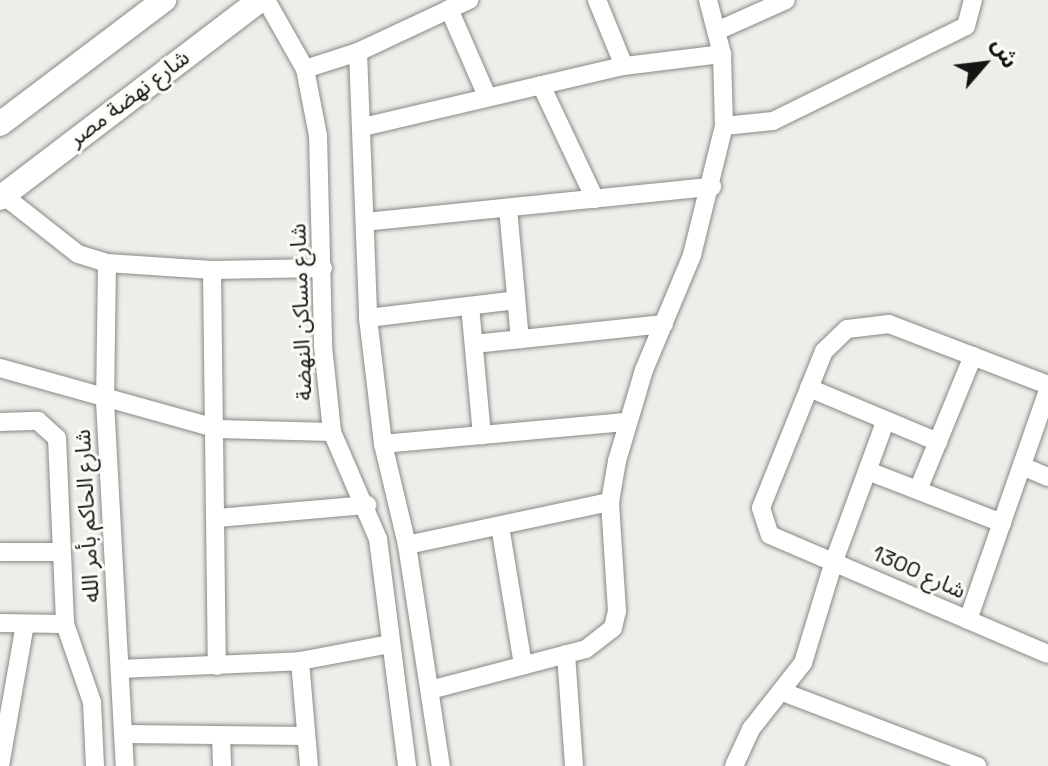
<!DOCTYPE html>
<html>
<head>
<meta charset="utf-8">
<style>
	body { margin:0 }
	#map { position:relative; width:1048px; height:766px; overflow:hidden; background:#eeede9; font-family:"Space Grotesk","Noto Sans Arabic",sans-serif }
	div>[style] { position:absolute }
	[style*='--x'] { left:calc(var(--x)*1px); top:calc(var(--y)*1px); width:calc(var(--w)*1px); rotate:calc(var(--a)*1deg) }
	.roads { filter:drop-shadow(0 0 2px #898884) drop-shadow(0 0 2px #898884) }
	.minor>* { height:18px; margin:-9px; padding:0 9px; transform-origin:9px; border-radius:9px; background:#fff }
	.tertiary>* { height:24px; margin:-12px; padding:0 12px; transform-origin:12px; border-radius:12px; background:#fff }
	span { translate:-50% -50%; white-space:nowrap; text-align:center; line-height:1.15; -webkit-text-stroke:6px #fcfbf6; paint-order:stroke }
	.street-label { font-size:22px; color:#141412 }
	.north { position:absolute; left:944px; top:24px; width:80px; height:80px; -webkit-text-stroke:6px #fcfbf6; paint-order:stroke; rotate:62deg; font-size:22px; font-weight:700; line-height:32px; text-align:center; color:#141412 }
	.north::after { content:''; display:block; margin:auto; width:28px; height:36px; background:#141412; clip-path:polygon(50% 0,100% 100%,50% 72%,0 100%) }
</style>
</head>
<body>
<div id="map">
	<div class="roads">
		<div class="minor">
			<div style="--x:266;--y:0;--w:79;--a:60.5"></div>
			<div style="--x:305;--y:69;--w:67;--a:78.9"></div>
			<div style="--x:318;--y:135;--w:211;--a:88.6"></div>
			<div style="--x:323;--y:346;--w:86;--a:84"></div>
			<div style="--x:332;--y:432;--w:116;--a:66.7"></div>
			<div style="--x:378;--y:539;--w:229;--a:82.7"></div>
			<div style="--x:597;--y:0;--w:71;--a:67.8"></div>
			<div style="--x:449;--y:9;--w:95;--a:66.4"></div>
			<div style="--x:719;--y:30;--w:73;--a:-24.1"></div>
			<div style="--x:358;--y:52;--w:266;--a:87.8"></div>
			<div style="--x:368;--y:318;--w:127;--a:83.2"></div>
			<div style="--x:383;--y:444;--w:104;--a:76.6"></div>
			<div style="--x:407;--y:545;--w:224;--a:81.3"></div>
			<div style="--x:305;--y:69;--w:56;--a:-17.8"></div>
			<div style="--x:358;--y:52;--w:123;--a:-25.1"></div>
			<div style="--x:541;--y:85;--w:126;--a:64.7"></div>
			<div style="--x:724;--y:126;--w:49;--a:-5.8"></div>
			<div style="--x:773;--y:121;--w:215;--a:-26.2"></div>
			<div style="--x:966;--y:26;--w:27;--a:-75"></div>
			<div style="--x:363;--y:127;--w:268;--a:-13.2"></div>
			<div style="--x:624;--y:66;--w:99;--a:-7"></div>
			<div style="--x:3;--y:195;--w:95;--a:38.2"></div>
			<div style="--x:78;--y:254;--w:30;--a:17"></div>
			<div style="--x:107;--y:263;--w:105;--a:3.8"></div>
			<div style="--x:212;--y:270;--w:111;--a:-1"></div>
			<div style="--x:508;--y:208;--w:132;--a:84.8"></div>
			<div style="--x:365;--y:222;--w:349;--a:-5.8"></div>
			<div style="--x:107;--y:263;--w:138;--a:90.8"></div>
			<div style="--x:105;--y:401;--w:366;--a:86.9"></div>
			<div style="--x:212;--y:270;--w:396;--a:89.3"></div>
			<div style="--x:470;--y:306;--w:130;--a:84.7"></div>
			<div style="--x:368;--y:318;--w:149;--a:-6.9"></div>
			<div style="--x:474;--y:344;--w:191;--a:-6"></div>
			<div style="--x:0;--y:368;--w:226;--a:15.6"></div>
			<div style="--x:218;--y:429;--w:114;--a:1.5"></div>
			<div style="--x:1048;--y:385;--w:170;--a:-159"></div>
			<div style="--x:889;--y:324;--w:42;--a:173.2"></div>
			<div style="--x:847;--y:329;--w:32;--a:136"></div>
			<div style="--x:824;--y:351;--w:169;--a:111.9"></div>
			<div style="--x:761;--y:508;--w:28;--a:72"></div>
			<div style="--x:770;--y:535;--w:302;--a:23.2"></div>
			<div style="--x:809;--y:388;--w:140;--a:22.7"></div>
			<div style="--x:0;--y:422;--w:38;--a:-2"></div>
			<div style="--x:38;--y:421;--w:25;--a:42"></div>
			<div style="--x:57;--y:438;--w:186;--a:87.5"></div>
			<div style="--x:65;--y:624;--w:83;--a:70.9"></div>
			<div style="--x:92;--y:702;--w:64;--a:87.3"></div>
			<div style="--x:383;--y:444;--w:245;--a:-5.2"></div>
			<div style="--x:1022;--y:466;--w:28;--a:23"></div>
			<div style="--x:868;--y:471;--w:144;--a:21.2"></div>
			<div style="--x:918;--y:490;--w:145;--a:-67.7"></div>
			<div style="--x:218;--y:518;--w:150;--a:-5"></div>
			<div style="--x:500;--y:526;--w:141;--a:80.6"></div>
			<div style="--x:407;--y:545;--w:208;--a:-12"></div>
			<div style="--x:0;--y:552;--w:59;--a:0"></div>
			<div style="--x:968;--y:620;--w:244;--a:-70.8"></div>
			<div style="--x:0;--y:623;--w:65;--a:0.9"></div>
			<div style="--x:566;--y:654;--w:112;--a:85.9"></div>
			<div style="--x:300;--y:661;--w:92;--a:-10.7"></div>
			<div style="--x:120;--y:669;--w:180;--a:-2.5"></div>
			<div style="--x:300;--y:661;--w:105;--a:85.1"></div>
			<div style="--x:430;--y:690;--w:161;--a:-14.7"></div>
			<div style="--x:586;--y:649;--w:34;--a:-38"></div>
			<div style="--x:613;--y:628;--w:17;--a:-77"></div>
			<div style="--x:617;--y:611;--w:109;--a:-93.7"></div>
			<div style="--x:610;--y:502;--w:42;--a:-80.3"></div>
			<div style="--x:617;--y:461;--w:95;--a:-73.5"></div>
			<div style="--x:644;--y:370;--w:125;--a:-67.3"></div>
			<div style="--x:692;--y:255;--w:133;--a:-76.1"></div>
			<div style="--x:724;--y:126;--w:72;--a:-91.6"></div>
			<div style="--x:722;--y:54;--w:56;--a:-104.5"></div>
			<div style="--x:783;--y:692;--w:208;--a:20.9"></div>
			<div style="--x:124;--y:734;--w:182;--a:0.6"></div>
			<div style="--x:221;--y:736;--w:30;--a:88"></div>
			<div style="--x:0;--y:766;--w:144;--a:-80"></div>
			<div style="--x:734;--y:766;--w:41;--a:-65.3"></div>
			<div style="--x:751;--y:729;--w:84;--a:-51.8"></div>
			<div style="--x:803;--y:663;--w:107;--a:-73.1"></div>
			<div style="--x:834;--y:561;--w:150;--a:-69.8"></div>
		</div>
		<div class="tertiary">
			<div style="--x:0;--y:124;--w:206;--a:-37.1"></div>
			<div style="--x:0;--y:198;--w:327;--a:-37.3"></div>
		</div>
	</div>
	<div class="street-label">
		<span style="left:129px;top:98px;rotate:-37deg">شارع نهضة مصر</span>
		<span style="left:301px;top:312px;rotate:-92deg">شارع مساكن النهضة</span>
		<span style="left:87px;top:516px;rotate:-93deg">شارع الحاكم بأمر الله</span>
		<span style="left:919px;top:572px;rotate:24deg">شارع 1300</span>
	</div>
	<div class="north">ش</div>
</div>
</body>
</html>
